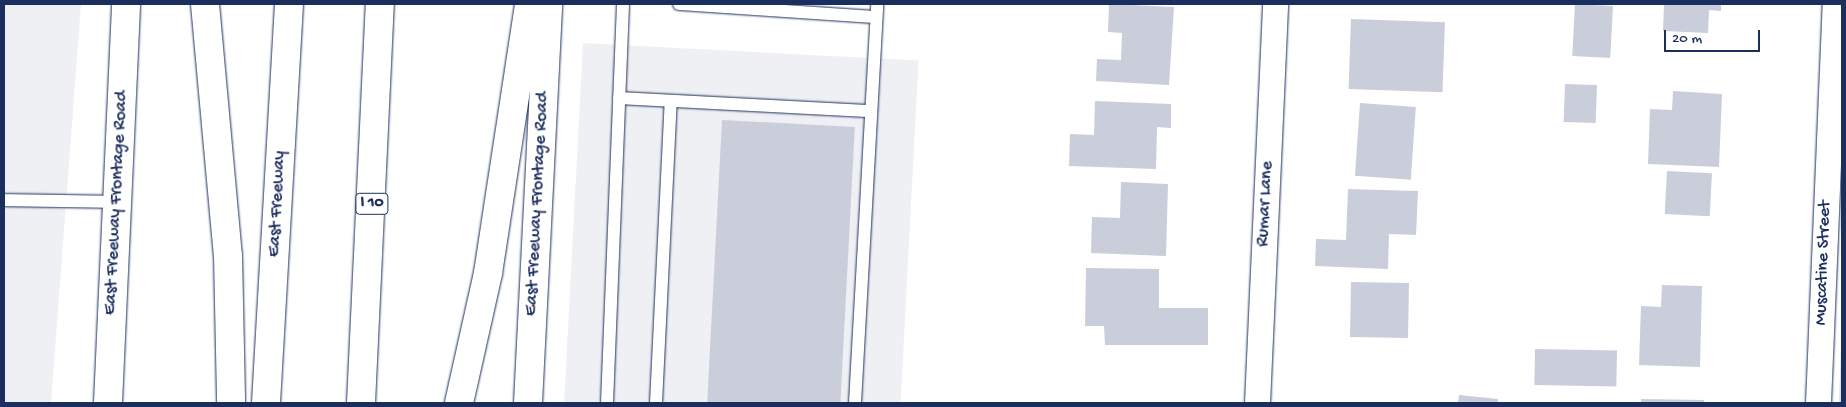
<!DOCTYPE html>
<html>
<head>
<meta charset="utf-8">
<style>
	body { margin:0 }
	#map { position:relative; width:1846px; height:407px; overflow:hidden; background:#fff; font-family:"Gochi Hand",sans-serif }
	div>[style] { position:absolute }
	[style*='--x'] { left:calc(var(--x)*1px); top:calc(var(--y)*1px); width:calc(var(--w)*1px); rotate:calc(var(--a)*1deg) }
	.built>* { inset:0; background:#eff0f4; transform-origin:0 0 }
	.green>* { inset:0; background:#dee1e7 }
	.building>* { inset:0; background:#caceda; transform-origin:0 0 }
	.roads { filter:drop-shadow(0 0 1px #1b2f5e) drop-shadow(0 0 1px #1b2f5e) }
	.lane>* { height:12px; margin:-6px; padding:0 6px; transform-origin:6px; border-radius:6px; background:#fff }
	.street>* { height:25px; margin:-12.5px; padding:0 12.5px; transform-origin:12.5px; border-radius:12.5px; background:#fff }
	.secondary>* { height:28px; margin:-14px; padding:0 14px; transform-origin:14px; border-radius:14px; background:#fff }
	.highway>* { height:28px; margin:-14px; padding:0 14px; transform-origin:14px; border-radius:14px; background:#fff }
	span { translate:-50% -50%; white-space:nowrap; text-align:center; line-height:1.15; -webkit-text-stroke:4px #fff; paint-order:stroke }
	.shield-label span { padding:1px 4px; background:#fff; border:1px solid; border-radius:4px; -webkit-text-stroke-width:0 }
	.shield-label { font-size:16px; color:#1b2f5e; font-weight:700 }
	.street-label { font-size:18px; color:#1b2f5e }
	.frame { position:absolute; inset:0; border:5px solid #1b2f5e; pointer-events:none }
	.scale { position:absolute; left:1664px; top:30px; width:96px; height:22px; box-sizing:border-box; border:2px solid #1b2f5e; border-top:0; padding-left:6px; font-size:15px; line-height:18px; white-space:nowrap; color:#1b2f5e; -webkit-text-stroke:4px #fff; paint-order:stroke }
</style>
</head>
<body>
<div id="map">
	<div class="built">
		<div style="clip-path:polygon(4px 4px,81px 4px,51px 403px,4px 403px)"></div>
		<div style="left:583px;top:43px;width:336px;height:361px;rotate:3deg"></div>
	</div>
	<div class="green">
		<div style="clip-path:polygon(1842px 317px,1842px 403px,1839px 403px)"></div>
	</div>
	<div class="building">
		<div style="clip-path:polygon(1109px 4px,1174px 7px,1169px 85px,1096px 81px,1097px 59px,1121px 60px,1122px 33px,1108px 32px)"></div>
		<div style="left:1575px;top:4px;width:38px;height:52px;rotate:3deg"></div>
		<div style="clip-path:polygon(1664px 4px,1721px 4px,1721px 11px,1709px 10px,1708px 33px,1663px 31px)"></div>
		<div style="left:1351px;top:19px;width:94px;height:70px;rotate:2deg"></div>
		<div style="left:1565px;top:84px;width:32px;height:38px;rotate:2deg"></div>
		<div style="clip-path:polygon(1673px 91px,1722px 94px,1719px 167px,1648px 164px,1650px 109px,1672px 110px)"></div>
		<div style="clip-path:polygon(1095px 101px,1171px 104px,1171px 128px,1157px 127px,1156px 169px,1069px 166px,1070px 134px,1094px 135px)"></div>
		<div style="left:1360px;top:103px;width:56px;height:73px;rotate:4deg"></div>
		<div style="left:722px;top:120px;width:133px;height:283px;rotate:3deg"></div>
		<div style="left:1667px;top:171px;width:45px;height:43px;rotate:3deg"></div>
		<div style="clip-path:polygon(1121px 182px,1168px 184px,1166px 256px,1091px 253px,1092px 217px,1120px 218px)"></div>
		<div style="clip-path:polygon(1348px 189px,1418px 191px,1416px 235px,1389px 234px,1388px 269px,1315px 266px,1316px 239px,1346px 240px)"></div>
		<div style="clip-path:polygon(1086px 268px,1159px 269px,1159px 308px,1208px 308px,1208px 345px,1105px 345px,1104px 326px,1085px 326px)"></div>
		<div style="left:1351px;top:282px;width:58px;height:55px;rotate:1deg"></div>
		<div style="clip-path:polygon(1662px 285px,1702px 286px,1700px 367px,1639px 365px,1641px 306px,1661px 307px)"></div>
		<div style="left:1535px;top:349px;width:82px;height:36px;rotate:1deg"></div>
		<div style="clip-path:polygon(1459px 395px,1498px 399px,1498px 403px,1458px 403px)"></div>
		<div style="clip-path:polygon(1641px 399px,1704px 400px,1704px 403px,1641px 403px)"></div>
	</div>
	<div class="roads">
		<div class="lane">
			<div style="--x:679;--y:4;--w:197;--a:3.8"></div>
			<div style="--x:619;--y:98;--w:252;--a:3"></div>
			<div style="--x:4;--y:200;--w:113;--a:1"></div>
			<div style="--x:607;--y:403;--w:399;--a:-87.7"></div>
			<div style="--x:656;--y:403;--w:302;--a:-87.2"></div>
			<div style="--x:855;--y:403;--w:400;--a:-86.8"></div>
		</div>
		<div class="street">
			<div style="--x:1257;--y:403;--w:399;--a:-87.4"></div>
			<div style="--x:1818;--y:403;--w:399;--a:-87.6"></div>
		</div>
		<div class="secondary">
			<div style="--x:108;--y:403;--w:399;--a:-87.4"></div>
			<div style="--x:528;--y:403;--w:400;--a:-87.1"></div>
		</div>
		<div class="highway">
			<div style="--x:205;--y:4;--w:252;--a:84.8"></div>
			<div style="--x:228;--y:255;--w:148;--a:88.8"></div>
			<div style="--x:266;--y:403;--w:400;--a:-86.7"></div>
			<div style="--x:361;--y:403;--w:399;--a:-87.3"></div>
			<div style="--x:459;--y:403;--w:133;--a:-77.4"></div>
			<div style="--x:488;--y:273;--w:272;--a:-81.3"></div>
		</div>
	</div>
	<div class="shield-label">
		<span style="left:372px;top:204px">I 10</span>
	</div>
	<div class="street-label">
		<span style="left:117px;top:203px;rotate:-87deg">East Freeway Frontage Road</span>
		<span style="left:278px;top:204px;rotate:-87deg">East Freeway</span>
		<span style="left:538px;top:204px;rotate:-87deg">East Freeway Frontage Road</span>
		<span style="left:1266px;top:204px;rotate:-87deg">Rumar Lane</span>
		<span style="left:1824px;top:263px;rotate:-88deg">Muscatine Street</span>
	</div>
	<div class="frame"></div>
	<div class="scale">20 m</div>
</div>
</body>
</html>
